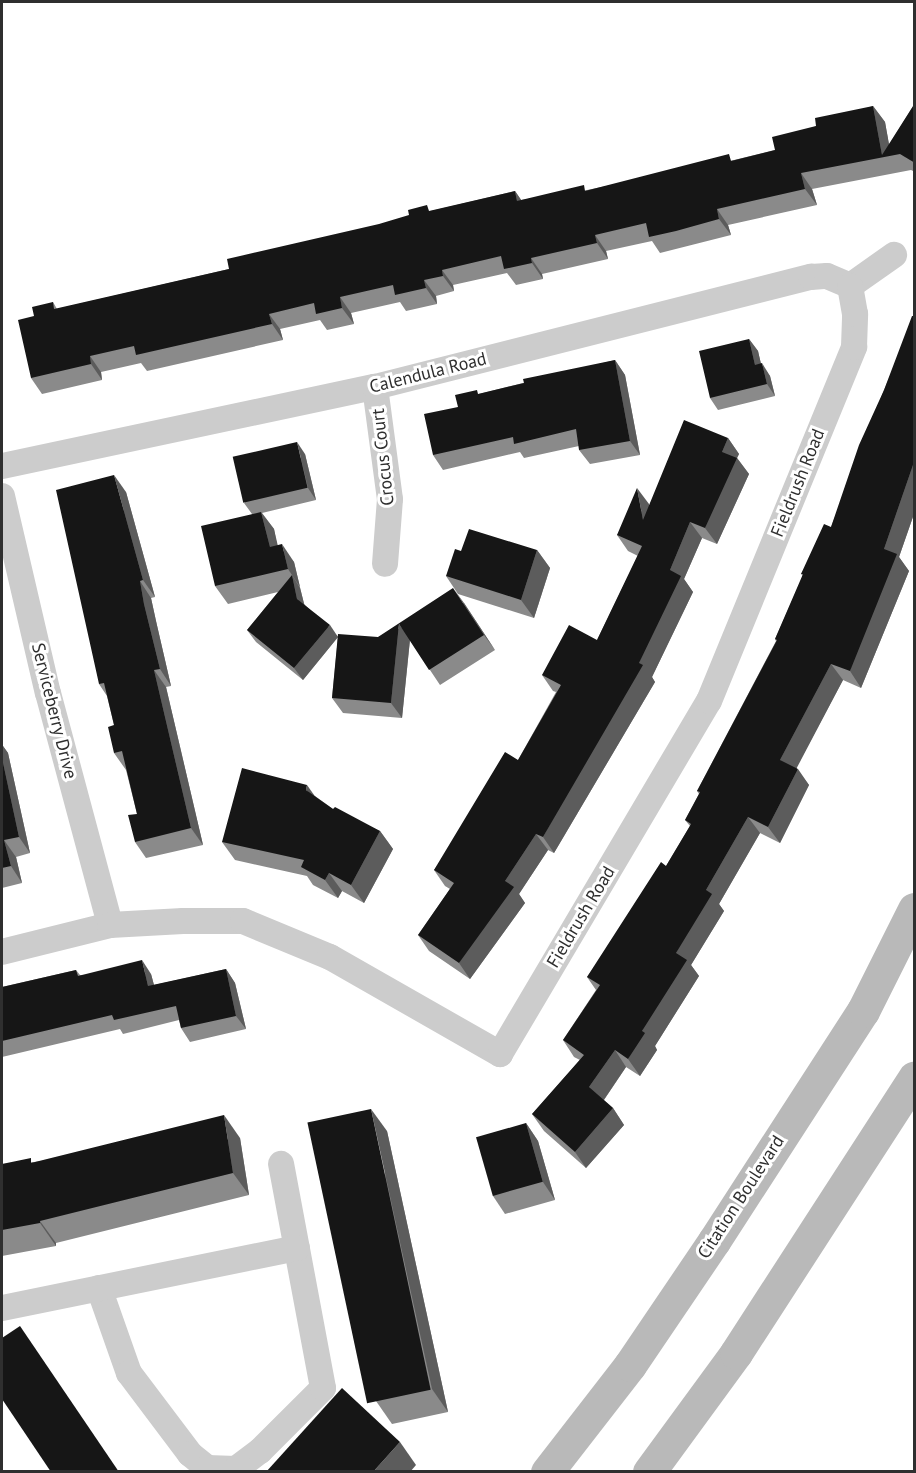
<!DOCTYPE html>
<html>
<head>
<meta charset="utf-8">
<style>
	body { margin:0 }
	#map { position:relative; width:916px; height:1473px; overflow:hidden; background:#fff; font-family:"PT Sans",sans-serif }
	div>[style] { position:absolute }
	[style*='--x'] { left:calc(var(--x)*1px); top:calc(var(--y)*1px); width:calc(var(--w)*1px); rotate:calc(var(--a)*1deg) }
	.street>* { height:26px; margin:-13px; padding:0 13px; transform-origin:13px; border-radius:13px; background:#ccc }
	.secondary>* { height:33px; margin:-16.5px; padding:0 16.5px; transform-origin:16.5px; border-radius:16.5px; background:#b9b9b9 }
	.wall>* { inset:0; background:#8a8a8a }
	.shaded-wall>* { inset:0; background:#5c5c5c }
	.building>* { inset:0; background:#161616; transform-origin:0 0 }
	span { translate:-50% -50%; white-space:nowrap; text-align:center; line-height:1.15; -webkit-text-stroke:6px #fff; paint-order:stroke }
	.street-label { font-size:18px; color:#2f2f2f }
	.frame { position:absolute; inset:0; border:3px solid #2f2f2f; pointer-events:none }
</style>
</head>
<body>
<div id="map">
	<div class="street">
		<div style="--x:850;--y:286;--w:54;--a:-35.2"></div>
		<div style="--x:375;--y:387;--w:113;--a:82.4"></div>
		<div style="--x:390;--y:499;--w:65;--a:94.4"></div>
		<div style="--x:2;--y:466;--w:381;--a:-12"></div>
		<div style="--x:375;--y:387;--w:450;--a:-14.2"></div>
		<div style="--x:811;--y:277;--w:16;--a:-4"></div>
		<div style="--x:827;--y:276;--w:25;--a:23"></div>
		<div style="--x:2;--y:496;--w:202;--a:76.9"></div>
		<div style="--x:48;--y:693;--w:240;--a:75"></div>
		<div style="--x:2;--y:952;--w:111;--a:-14"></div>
		<div style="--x:110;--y:925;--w:73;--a:-3.1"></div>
		<div style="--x:183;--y:921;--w:60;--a:0"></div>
		<div style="--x:243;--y:921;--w:94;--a:22.5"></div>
		<div style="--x:330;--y:957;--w:196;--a:29.7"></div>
		<div style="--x:500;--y:1054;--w:410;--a:-59.4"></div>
		<div style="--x:709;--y:701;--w:383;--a:-67.7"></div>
		<div style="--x:854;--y:347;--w:33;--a:-88"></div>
		<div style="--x:855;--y:314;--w:28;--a:-100"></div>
		<div style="--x:99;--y:1288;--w:90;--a:70.6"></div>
		<div style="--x:129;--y:1373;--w:101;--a:53"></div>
		<div style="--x:190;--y:1454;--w:22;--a:39"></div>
		<div style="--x:207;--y:1468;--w:29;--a:2"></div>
		<div style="--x:236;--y:1469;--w:30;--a:-37"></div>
		<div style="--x:260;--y:1451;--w:89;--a:-45"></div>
		<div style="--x:323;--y:1388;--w:228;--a:-100.6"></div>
		<div style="--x:2;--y:1308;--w:301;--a:-11.5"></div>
	</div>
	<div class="secondary">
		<div style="--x:547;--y:1472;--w:135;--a:-52.2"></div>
		<div style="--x:630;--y:1365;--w:150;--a:-55.9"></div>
		<div style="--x:714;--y:1241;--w:274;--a:-57.1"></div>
		<div style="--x:863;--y:1011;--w:114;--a:-63.4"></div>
		<div style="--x:649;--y:1472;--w:147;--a:-53.8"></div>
		<div style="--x:736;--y:1353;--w:328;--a:-57.1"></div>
	</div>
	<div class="wall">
		<div style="clip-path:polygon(915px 103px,915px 172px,911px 170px,812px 189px,817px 205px,728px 225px,731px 235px,660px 253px,652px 241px,606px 251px,608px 259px,542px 274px,543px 279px,516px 285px,507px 273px,453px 285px,454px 291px,436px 296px,437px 304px,406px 311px,400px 302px,351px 313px,354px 324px,327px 330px,320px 320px,280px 329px,283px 340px,147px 371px,141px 363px,101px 372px,102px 380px,42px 394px,31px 378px,34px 316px,53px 302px,57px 309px,229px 269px,431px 211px,515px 191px,521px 200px,587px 190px,734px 160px,775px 150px,816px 126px,873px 106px,885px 122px,889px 145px)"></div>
		<div style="clip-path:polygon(915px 316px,915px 511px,899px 557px,909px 571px,861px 688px,843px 680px,796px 768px,809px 785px,780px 843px,760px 833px,719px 904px,724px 911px,691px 965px,699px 976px,655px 1046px,657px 1050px,640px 1076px,626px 1067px,604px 1100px,613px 1108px,624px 1125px,586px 1168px,544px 1131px,532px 1114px,580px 1060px,574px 1057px,563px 1040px,596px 990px,587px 977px,666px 866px,690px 826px,685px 820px,699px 794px,697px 791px,776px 641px,775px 639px,803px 576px,801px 574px,831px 527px,884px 390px)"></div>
		<div style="clip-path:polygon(749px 339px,758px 351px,761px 364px,770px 376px,775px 396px,718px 410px,710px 398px)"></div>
		<div style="clip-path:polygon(615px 360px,625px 375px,640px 455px,590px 464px,579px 450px,579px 446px,524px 458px,520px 452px,443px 470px,433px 455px,458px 407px,479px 394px)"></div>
		<div style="clip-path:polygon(728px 438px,739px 454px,737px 458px,749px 474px,717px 544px,702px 538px,684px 579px,693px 592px,652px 677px,655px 682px,554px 853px,548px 850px,519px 894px,525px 903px,470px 979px,429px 951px,418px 935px,450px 889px,445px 886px,434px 870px,518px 760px,556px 692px,553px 691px,542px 675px,597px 640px,638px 556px,628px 551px,617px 535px,649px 504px,649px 506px)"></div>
		<div style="clip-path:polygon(305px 454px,316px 500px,262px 513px,274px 529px,277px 545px,294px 562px,304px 604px,338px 637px,378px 637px,464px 603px,495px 650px,440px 685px,410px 640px,402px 718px,343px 713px,332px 698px,338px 637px,303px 680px,256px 642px,247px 630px,278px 592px,228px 604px,215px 586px,252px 514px,244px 503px)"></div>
		<div style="clip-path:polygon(126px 492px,155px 597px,151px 598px,156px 621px,171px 686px,166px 687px,203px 845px,146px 858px,135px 842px,137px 814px,126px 770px,114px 753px,114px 725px,107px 696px,99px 684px)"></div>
		<div style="clip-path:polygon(537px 550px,550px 568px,534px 618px,458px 594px,446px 576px)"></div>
		<div style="clip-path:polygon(2px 738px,3px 746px,8px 753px,30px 853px,16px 857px,22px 883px,2px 888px)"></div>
		<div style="clip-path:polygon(315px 796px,333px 809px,380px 831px,393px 849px,364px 903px,342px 891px,338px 898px,313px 885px,307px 876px,235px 860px,222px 842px)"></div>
		<div style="clip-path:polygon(226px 969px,235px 983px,246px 1029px,190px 1042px,181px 1028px,179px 1020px,123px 1034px,120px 1029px,2px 1057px,2px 987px,76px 970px,80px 975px,151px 974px,154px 985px)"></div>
		<div style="clip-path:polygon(526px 1123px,538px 1141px,555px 1200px,505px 1214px,493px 1196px)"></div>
		<div style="clip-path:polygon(387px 1131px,448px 1412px,392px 1424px,376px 1401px)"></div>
		<div style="clip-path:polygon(240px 1138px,249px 1195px,56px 1243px,56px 1246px,2px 1256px,2px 1164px,34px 1162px)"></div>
	</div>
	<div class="shaded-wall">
		<div style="clip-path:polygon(873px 106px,885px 122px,891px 155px,882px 155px)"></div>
		<div style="clip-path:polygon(801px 173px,812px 189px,817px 205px,805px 189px)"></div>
		<div style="clip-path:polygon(515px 191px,526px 207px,517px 201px)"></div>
		<div style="clip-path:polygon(717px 209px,728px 225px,731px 235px,719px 219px)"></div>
		<div style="clip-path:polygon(595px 235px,606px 251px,608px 259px,597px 243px)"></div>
		<div style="clip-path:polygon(531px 258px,542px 274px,543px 279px,532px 263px)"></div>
		<div style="clip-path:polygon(442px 270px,453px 285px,454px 291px,443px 276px)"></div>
		<div style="clip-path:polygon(424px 280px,436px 296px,437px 304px,426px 288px)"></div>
		<div style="clip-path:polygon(340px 297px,351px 313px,354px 324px,342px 308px)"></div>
		<div style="clip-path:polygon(269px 314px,280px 329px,283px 340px,272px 324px)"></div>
		<div style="clip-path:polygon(749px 339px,758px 351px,764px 377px,755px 365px)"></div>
		<div style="clip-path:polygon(90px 356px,101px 372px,102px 380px,91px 364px)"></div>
		<div style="clip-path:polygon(615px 360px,625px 375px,640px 455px,630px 441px)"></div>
		<div style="clip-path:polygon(762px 363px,770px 376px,775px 396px,767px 384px)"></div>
		<div style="clip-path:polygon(728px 438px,739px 454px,737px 458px,749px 474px,717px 544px,705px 528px,722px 452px)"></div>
		<div style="clip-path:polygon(297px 442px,305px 454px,316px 500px,308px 488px)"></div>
		<div style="clip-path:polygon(913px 465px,915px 468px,915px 511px,899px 557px,909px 571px,861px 688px,850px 671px,884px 549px)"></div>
		<div style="clip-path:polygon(114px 475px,126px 492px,155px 597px,143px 580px)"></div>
		<div style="clip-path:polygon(637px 488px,649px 504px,654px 536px,643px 520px)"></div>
		<div style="clip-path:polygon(261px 512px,274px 529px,282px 564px,270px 547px)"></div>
		<div style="clip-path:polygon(690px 522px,702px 538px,684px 579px,693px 592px,652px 677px,655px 682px,554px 853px,543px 837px,639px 663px,670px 570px)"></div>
		<div style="clip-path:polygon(282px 544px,294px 562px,300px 587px,288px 569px)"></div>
		<div style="clip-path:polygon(537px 550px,550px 568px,534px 618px,521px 600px)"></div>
		<div style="clip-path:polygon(292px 575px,300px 588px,306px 611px,297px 599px)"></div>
		<div style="clip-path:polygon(140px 581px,151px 598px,156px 621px,171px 686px,160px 669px,144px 604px)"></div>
		<div style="clip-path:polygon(453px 588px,464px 603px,495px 650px,484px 635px)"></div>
		<div style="clip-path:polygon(399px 624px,410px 639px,402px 718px,391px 703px)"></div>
		<div style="clip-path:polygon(330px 625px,338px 637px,303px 680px,294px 668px)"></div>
		<div style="clip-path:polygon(831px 664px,843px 680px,792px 777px,780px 760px)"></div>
		<div style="clip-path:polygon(154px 670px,166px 687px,203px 845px,191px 828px)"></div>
		<div style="clip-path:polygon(2px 738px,3px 746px,8px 753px,30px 853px,19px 837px,2px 758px)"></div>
		<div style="clip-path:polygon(798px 769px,809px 785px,780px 843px,768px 827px)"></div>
		<div style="clip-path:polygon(307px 785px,319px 802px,306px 790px)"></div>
		<div style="clip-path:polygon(748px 817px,760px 833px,719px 904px,724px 911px,691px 965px,699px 976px,655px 1046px,657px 1050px,640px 1076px,628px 1059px,642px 1031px,676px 953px,706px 890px)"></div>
		<div style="clip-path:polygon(380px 831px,393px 849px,364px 903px,351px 885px)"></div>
		<div style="clip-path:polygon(536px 834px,548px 850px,519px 894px,525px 903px,470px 979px,459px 963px,505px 881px)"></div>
		<div style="clip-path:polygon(4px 840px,16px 857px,22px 883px,11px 866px)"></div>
		<div style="clip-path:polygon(329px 873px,342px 891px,338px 898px,325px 880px)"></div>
		<div style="clip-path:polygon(142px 960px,151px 974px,158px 1000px,148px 986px)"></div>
		<div style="clip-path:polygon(226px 969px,235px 983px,246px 1029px,236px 1016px)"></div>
		<div style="clip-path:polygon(615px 1050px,626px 1067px,601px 1104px,589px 1087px)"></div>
		<div style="clip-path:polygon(613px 1108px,624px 1125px,586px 1168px,575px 1152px)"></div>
		<div style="clip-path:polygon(371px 1109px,387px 1131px,448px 1412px,432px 1389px)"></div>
		<div style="clip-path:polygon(224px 1115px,240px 1138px,249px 1195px,233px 1173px)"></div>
		<div style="clip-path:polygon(526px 1123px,538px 1141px,555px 1200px,543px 1182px)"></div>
		<div style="clip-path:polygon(40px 1221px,56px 1243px,56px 1246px,40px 1223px)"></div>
		<div style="clip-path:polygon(400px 1442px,416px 1465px,410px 1472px,373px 1472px)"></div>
	</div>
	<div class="building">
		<div style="clip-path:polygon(915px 103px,915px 163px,900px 154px,801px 173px,805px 189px,717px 209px,719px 219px,676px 231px,649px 237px,646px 223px,595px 235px,597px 243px,531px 258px,532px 263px,504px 269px,501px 256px,442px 270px,443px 276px,424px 280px,426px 288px,395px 295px,393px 285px,340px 297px,342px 308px,316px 314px,314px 303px,269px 314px,272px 324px,136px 355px,134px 346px,90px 356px,91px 364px,31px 378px,18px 320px,34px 316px,32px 307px,53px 302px,54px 309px,229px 269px,227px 259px,379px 224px,409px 215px,408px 210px,427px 205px,429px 211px,515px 191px,517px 201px,584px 185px,585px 191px,729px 154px,731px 161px,775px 150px,772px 137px,816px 126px,815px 118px,873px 106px,882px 155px)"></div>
		<div style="clip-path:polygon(912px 316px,915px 316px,915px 466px,913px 465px,884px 549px,897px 554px,850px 671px,831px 664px,780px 760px,798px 769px,768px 827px,748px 817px,706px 890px,712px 894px,676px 953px,687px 960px,642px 1031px,645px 1033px,628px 1059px,615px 1050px,589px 1087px,613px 1108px,575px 1152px,532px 1114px,584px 1055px,563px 1040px,600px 985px,587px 977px,661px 862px,666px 866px,691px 824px,685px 820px,700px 792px,697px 791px,777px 640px,775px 639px,803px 574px,801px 574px,824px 524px,831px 527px,859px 445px,884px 390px)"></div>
		<div style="clip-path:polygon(749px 339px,755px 365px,762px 363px,767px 384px,710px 398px,699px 351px)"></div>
		<div style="clip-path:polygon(615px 360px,630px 441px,579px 450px,576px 429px,514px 444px,513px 437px,433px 455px,424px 414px,458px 407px,455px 395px,477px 390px,478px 394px,524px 383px,523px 379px)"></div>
		<div style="clip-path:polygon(684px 420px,728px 438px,722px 452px,737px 458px,705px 528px,690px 522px,670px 570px,681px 576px,639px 663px,643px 665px,543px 837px,536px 834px,505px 881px,514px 887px,459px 963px,418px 935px,454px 883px,434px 870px,505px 752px,518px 760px,561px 685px,542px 675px,569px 625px,597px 640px,642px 546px,617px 535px,637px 488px,643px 520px)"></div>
		<div style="left:297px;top:442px;width:47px;height:66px;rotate:77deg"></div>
		<div style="clip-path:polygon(114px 475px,143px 580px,140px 581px,144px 604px,160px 669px,154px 670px,191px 828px,135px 842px,128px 815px,137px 814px,122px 751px,114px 753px,108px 727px,114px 725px,104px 683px,99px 684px,56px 490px)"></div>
		<div style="clip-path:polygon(261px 512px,270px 547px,282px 544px,288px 569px,215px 586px,201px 526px)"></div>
		<div style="clip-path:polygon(469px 529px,537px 550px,521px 600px,446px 576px,455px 549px,461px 551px)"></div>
		<div style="clip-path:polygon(292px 575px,297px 599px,330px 625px,294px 668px,247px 630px)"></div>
		<div style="clip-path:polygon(453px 588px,484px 635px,429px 670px,399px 624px,391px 703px,332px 698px,338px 634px,378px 637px)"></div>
		<div style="clip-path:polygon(2px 758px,19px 837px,4px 840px,11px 866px,2px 868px)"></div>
		<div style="clip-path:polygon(242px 768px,307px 785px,306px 790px,333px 809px,335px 807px,380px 831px,351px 885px,329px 873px,325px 880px,301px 867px,304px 860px,222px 842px)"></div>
		<div style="clip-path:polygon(142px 960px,148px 986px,226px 969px,236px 1016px,181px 1028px,176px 1006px,114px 1020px,112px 1015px,2px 1041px,2px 987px,76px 970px,78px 976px)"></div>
		<div style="left:371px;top:1109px;width:287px;height:65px;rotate:78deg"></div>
		<div style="clip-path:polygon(224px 1115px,233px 1173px,40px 1221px,40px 1223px,2px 1230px,2px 1164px,31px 1158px,31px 1163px)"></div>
		<div style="left:526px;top:1123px;width:61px;height:52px;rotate:74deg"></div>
		<div style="clip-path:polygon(20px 1326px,119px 1472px,51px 1472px,2px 1399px,2px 1338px)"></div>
		<div style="clip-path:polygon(342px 1388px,400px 1442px,373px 1472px,266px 1472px)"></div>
	</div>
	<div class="street-label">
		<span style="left:428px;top:373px;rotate:-14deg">Calendula Road</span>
		<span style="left:383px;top:457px;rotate:-96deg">Crocus Court</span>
		<span style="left:798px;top:483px;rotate:-68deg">Fieldrush Road</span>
		<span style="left:54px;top:711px;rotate:76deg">Serviceberry Drive</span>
		<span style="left:581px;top:917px;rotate:-59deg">Fieldrush Road</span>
		<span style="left:741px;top:1197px;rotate:-57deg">Citation Boulevard</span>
	</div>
	<div class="frame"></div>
</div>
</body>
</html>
